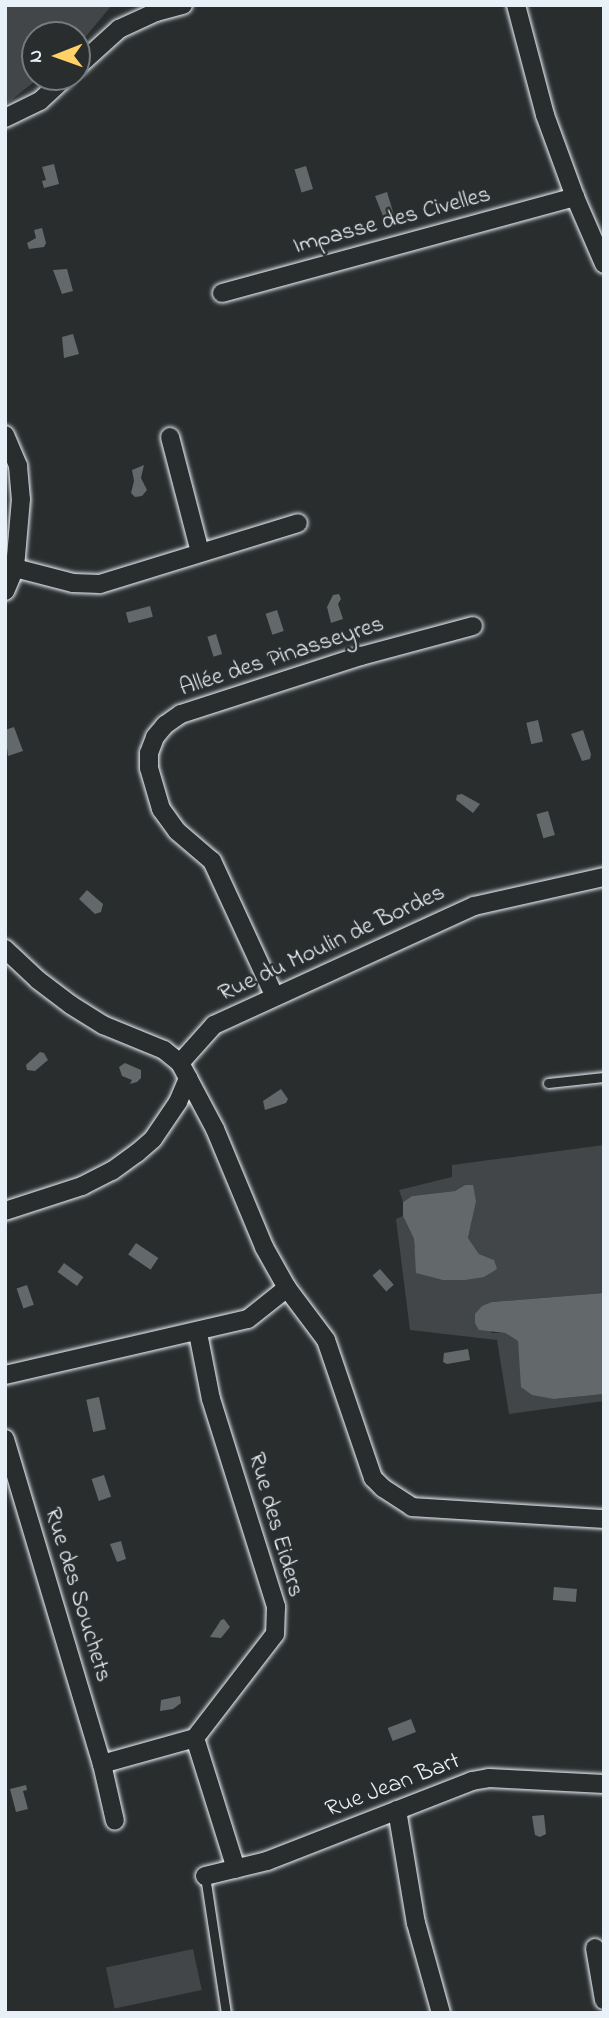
<!DOCTYPE html>
<html>
<head>
<meta charset="utf-8">
<style>
	body { margin:0 }
	#map { position:relative; width:609px; height:2018px; overflow:hidden; background:#2a2d2e; font-family:"Indie Flower",sans-serif }
	div>[style] { position:absolute }
	[style*='--x'] { left:calc(var(--x)*1px); top:calc(var(--y)*1px); width:calc(var(--w)*1px); rotate:calc(var(--a)*1deg) }
	.green>* { inset:0; background:#424648; transform-origin:0 0 }
	.water>* { inset:0; background:#63686b; transform-origin:0 0 }
	.roads { filter:drop-shadow(0 0 2px #e8f1f8) drop-shadow(0 0 2px #e8f1f8) }
	.service>* { height:9px; margin:-4.5px; padding:0 4.5px; transform-origin:4.5px; border-radius:4.5px; background:#2a2d2e }
	.minor>* { height:18px; margin:-9px; padding:0 9px; transform-origin:9px; border-radius:9px; background:#2a2d2e }
	span { translate:-50% -50%; white-space:nowrap; text-align:center; line-height:1.15; -webkit-text-stroke:5px #2a2d2e; paint-order:stroke }
	.street-label { font-size:24px; color:#e8f1f8 }
	.frame { position:absolute; inset:0; border:7px solid #e8f1f8; pointer-events:none }
	.north { position:absolute; left:21px; top:21px; width:70px; height:70px; box-sizing:border-box; background:#2a2d2e; border:2px solid #767b7f; border-radius:50%; rotate:269deg; font-size:19px; font-weight:700; line-height:28px; text-align:center; color:#e8f1f8 }
	.north::after { content:''; display:block; margin:auto; width:24px; height:32px; background:#ffd166; clip-path:polygon(50% 0,100% 100%,50% 72%,0 100%) }
</style>
</head>
<body>
<div id="map">
	<div class="green">
		<div style="clip-path:polygon(5px 5px,112px 5px,77px 47px,77px 35px,35px 35px,35px 77px,40px 77px,5px 105px)"></div>
		<div style="clip-path:polygon(604px 1145px,604px 1293px,492px 1302px,491px 1333px,505px 1333px,518px 1341px,520px 1361px,554px 1399px,604px 1394px,604px 1401px,509px 1414px,497px 1340px,410px 1330px,396px 1219px,403px 1216px,414px 1239px,414px 1248px,494px 1260px,479px 1254px,468px 1238px,472px 1220px,465px 1185px,455px 1191px,412px 1196px,403px 1202px,399px 1190px,452px 1177px,452px 1165px)"></div>
		<div style="left:193px;top:1949px;width:42px;height:89px;rotate:78deg"></div>
	</div>
	<div class="water">
		<div style="clip-path:polygon(54px 164px,59px 184px,44px 188px,42px 181px,46px 180px,42px 167px)"></div>
		<div style="left:306px;top:166px;width:24px;height:12px;rotate:73deg"></div>
		<div style="clip-path:polygon(387px 192px,394px 215px,385px 221px,375px 196px)"></div>
		<div style="clip-path:polygon(42px 228px,46px 243px,44px 247px,29px 249px,27px 243px,36px 238px,34px 230px)"></div>
		<div style="clip-path:polygon(67px 269px,73px 291px,62px 294px,53px 270px)"></div>
		<div style="clip-path:polygon(73px 334px,79px 354px,64px 358px,62px 337px)"></div>
		<div style="clip-path:polygon(144px 465px,141px 478px,147px 490px,142px 496px,135px 497px,131px 493px,134px 481px,132px 470px)"></div>
		<div style="clip-path:polygon(339px 594px,341px 599px,338px 604px,343px 619px,331px 623px,327px 607px,333px 595px)"></div>
		<div style="left:150px;top:606px;width:11px;height:25px;rotate:75deg"></div>
		<div style="left:277px;top:610px;width:22px;height:12px;rotate:72deg"></div>
		<div style="left:216px;top:634px;width:21px;height:9px;rotate:73deg"></div>
		<div style="left:538px;top:720px;width:22px;height:12px;rotate:77deg"></div>
		<div style="clip-path:polygon(14px 727px,23px 751px,8px 756px,5px 730px)"></div>
		<div style="clip-path:polygon(583px 730px,591px 754px,590px 759px,582px 761px,571px 734px)"></div>
		<div style="clip-path:polygon(462px 794px,480px 804px,473px 813px,456px 800px,457px 795px)"></div>
		<div style="left:548px;top:811px;width:25px;height:12px;rotate:74deg"></div>
		<div style="clip-path:polygon(87px 890px,103px 904px,101px 912px,95px 914px,79px 899px)"></div>
		<div style="clip-path:polygon(40px 1052px,44px 1053px,48px 1060px,35px 1071px,27px 1070px,26px 1065px)"></div>
		<div style="clip-path:polygon(125px 1063px,141px 1070px,141px 1078px,137px 1082px,130px 1084px,132px 1080px,122px 1076px,119px 1067px)"></div>
		<div style="clip-path:polygon(281px 1089px,288px 1099px,286px 1103px,265px 1110px,263px 1101px)"></div>
		<div style="clip-path:polygon(465px 1185px,473px 1185px,476px 1201px,468px 1238px,479px 1254px,494px 1260px,497px 1269px,484px 1277px,465px 1280px,443px 1280px,416px 1273px,414px 1239px,403px 1216px,403px 1202px,412px 1196px,455px 1191px)"></div>
		<div style="left:136px;top:1243px;width:27px;height:14px;rotate:34deg"></div>
		<div style="left:64px;top:1263px;width:24px;height:11px;rotate:36deg"></div>
		<div style="left:380px;top:1269px;width:21px;height:10px;rotate:49deg"></div>
		<div style="left:27px;top:1285px;width:21px;height:11px;rotate:71deg"></div>
		<div style="clip-path:polygon(604px 1293px,604px 1394px,554px 1399px,532px 1395px,521px 1387px,518px 1341px,505px 1333px,479px 1330px,475px 1323px,475px 1314px,482px 1306px,492px 1302px)"></div>
		<div style="clip-path:polygon(468px 1349px,470px 1360px,447px 1364px,443px 1362px,444px 1353px)"></div>
		<div style="left:99px;top:1397px;width:33px;height:13px;rotate:78deg"></div>
		<div style="left:104px;top:1475px;width:23px;height:13px;rotate:72deg"></div>
		<div style="clip-path:polygon(121px 1541px,126px 1559px,117px 1562px,110px 1544px)"></div>
		<div style="left:554px;top:1587px;width:23px;height:13px;rotate:5deg"></div>
		<div style="clip-path:polygon(224px 1619px,230px 1627px,221px 1638px,210px 1637px,221px 1620px)"></div>
		<div style="clip-path:polygon(180px 1696px,181px 1703px,173px 1709px,160px 1711px,161px 1700px)"></div>
		<div style="left:411px;top:1719px;width:14px;height:25px;rotate:69deg"></div>
		<div style="clip-path:polygon(26px 1785px,27px 1790px,23px 1791px,28px 1809px,16px 1812px,10px 1789px)"></div>
		<div style="clip-path:polygon(544px 1815px,546px 1834px,540px 1837px,535px 1835px,532px 1816px)"></div>
	</div>
	<div class="roads">
		<div class="service">
			<div style="--x:548;--y:1083;--w:56;--a:-6.1"></div>
			<div style="--x:205;--y:1876;--w:139;--a:81.3"></div>
		</div>
		<div class="minor">
			<div style="--x:516;--y:5;--w:114;--a:75.2"></div>
			<div style="--x:545;--y:115;--w:87;--a:69.9"></div>
			<div style="--x:575;--y:197;--w:73;--a:66.6"></div>
			<div style="--x:77;--y:67;--w:57;--a:-42.1"></div>
			<div style="--x:119;--y:29;--w:41;--a:-24.7"></div>
			<div style="--x:156;--y:12;--w:28;--a:-15"></div>
			<div style="--x:5;--y:118;--w:39;--a:-26"></div>
			<div style="--x:40;--y:101;--w:35;--a:-43"></div>
			<div style="--x:222;--y:293;--w:366;--a:-15.2"></div>
			<div style="--x:5;--y:435;--w:34;--a:67"></div>
			<div style="--x:18;--y:466;--w:33;--a:85"></div>
			<div style="--x:21;--y:499;--w:69;--a:95"></div>
			<div style="--x:15;--y:568;--w:25;--a:113"></div>
			<div style="--x:170;--y:437;--w:119;--a:75.4"></div>
			<div style="--x:15;--y:568;--w:60;--a:14.5"></div>
			<div style="--x:73;--y:583;--w:27;--a:2"></div>
			<div style="--x:100;--y:584;--w:207;--a:-17.1"></div>
			<div style="--x:5;--y:949;--w:45;--a:43.2"></div>
			<div style="--x:38;--y:980;--w:41;--a:37.1"></div>
			<div style="--x:71;--y:1005;--w:38;--a:32"></div>
			<div style="--x:103;--y:1025;--w:66;--a:22.3"></div>
			<div style="--x:164;--y:1050;--w:21;--a:39"></div>
			<div style="--x:274;--y:995;--w:148;--a:-114.8"></div>
			<div style="--x:212;--y:861;--w:46;--a:-139.4"></div>
			<div style="--x:177;--y:831;--w:27;--a:-126"></div>
			<div style="--x:161;--y:809;--w:43;--a:-106.3"></div>
			<div style="--x:149;--y:768;--w:15;--a:-90"></div>
			<div style="--x:149;--y:753;--w:17;--a:-69"></div>
			<div style="--x:155;--y:737;--w:16;--a:-50"></div>
			<div style="--x:165;--y:725;--w:19;--a:-35"></div>
			<div style="--x:181;--y:714;--w:189;--a:-17.9"></div>
			<div style="--x:361;--y:656;--w:116;--a:-15"></div>
			<div style="--x:188;--y:1078;--w:58;--a:62.1"></div>
			<div style="--x:215;--y:1129;--w:128;--a:67.4"></div>
			<div style="--x:264;--y:1247;--w:47;--a:60.7"></div>
			<div style="--x:287;--y:1288;--w:65;--a:53.1"></div>
			<div style="--x:326;--y:1340;--w:146;--a:71.2"></div>
			<div style="--x:373;--y:1478;--w:14;--a:45"></div>
			<div style="--x:383;--y:1488;--w:35;--a:33"></div>
			<div style="--x:412;--y:1507;--w:192;--a:3.6"></div>
			<div style="--x:5;--y:1211;--w:81;--a:-18"></div>
			<div style="--x:82;--y:1186;--w:34;--a:-27"></div>
			<div style="--x:112;--y:1171;--w:31;--a:-36"></div>
			<div style="--x:137;--y:1153;--w:21;--a:-41"></div>
			<div style="--x:153;--y:1139;--w:45;--a:-56"></div>
			<div style="--x:178;--y:1102;--w:26;--a:-67"></div>
			<div style="--x:188;--y:1078;--w:17;--a:-118"></div>
			<div style="--x:180;--y:1063;--w:51;--a:-48.2"></div>
			<div style="--x:214;--y:1025;--w:286;--a:-24.6"></div>
			<div style="--x:474;--y:906;--w:133;--a:-12.6"></div>
			<div style="--x:198;--y:1333;--w:67;--a:78.9"></div>
			<div style="--x:211;--y:1399;--w:218;--a:72.6"></div>
			<div style="--x:276;--y:1607;--w:27;--a:92"></div>
			<div style="--x:275;--y:1634;--w:131;--a:127.6"></div>
			<div style="--x:195;--y:1738;--w:137;--a:72.6"></div>
			<div style="--x:5;--y:1375;--w:249;--a:-13"></div>
			<div style="--x:248;--y:1319;--w:50;--a:-38.5"></div>
			<div style="--x:5;--y:1439;--w:339;--a:73.4"></div>
			<div style="--x:102;--y:1764;--w:58;--a:77.2"></div>
			<div style="--x:102;--y:1764;--w:97;--a:-15.6"></div>
			<div style="--x:397;--y:1810;--w:115;--a:80.5"></div>
			<div style="--x:416;--y:1923;--w:93;--a:74.5"></div>
			<div style="--x:205;--y:1876;--w:64;--a:-13.6"></div>
			<div style="--x:267;--y:1861;--w:220;--a:-21.3"></div>
			<div style="--x:472;--y:1781;--w:17;--a:-10"></div>
			<div style="--x:489;--y:1778;--w:115;--a:3"></div>
			<div style="--x:595;--y:1948;--w:53;--a:80.2"></div>
		</div>
	</div>
	<div class="street-label">
		<span style="left:392px;top:221px;rotate:-15deg">Impasse des Civelles</span>
		<span style="left:282px;top:657px;rotate:-18deg">Allée des Pinasseyres</span>
		<span style="left:332px;top:944px;rotate:-25deg">Rue du Moulin de Bordes</span>
		<span style="left:275px;top:1525px;rotate:74deg">Rue des Eiders</span>
		<span style="left:77px;top:1595px;rotate:73deg">Rue des Souchets</span>
		<span style="left:393px;top:1786px;rotate:-21deg">Rue Jean Bart</span>
	</div>
	<div class="frame"></div>
	<div class="north">N</div>
</div>
</body>
</html>
